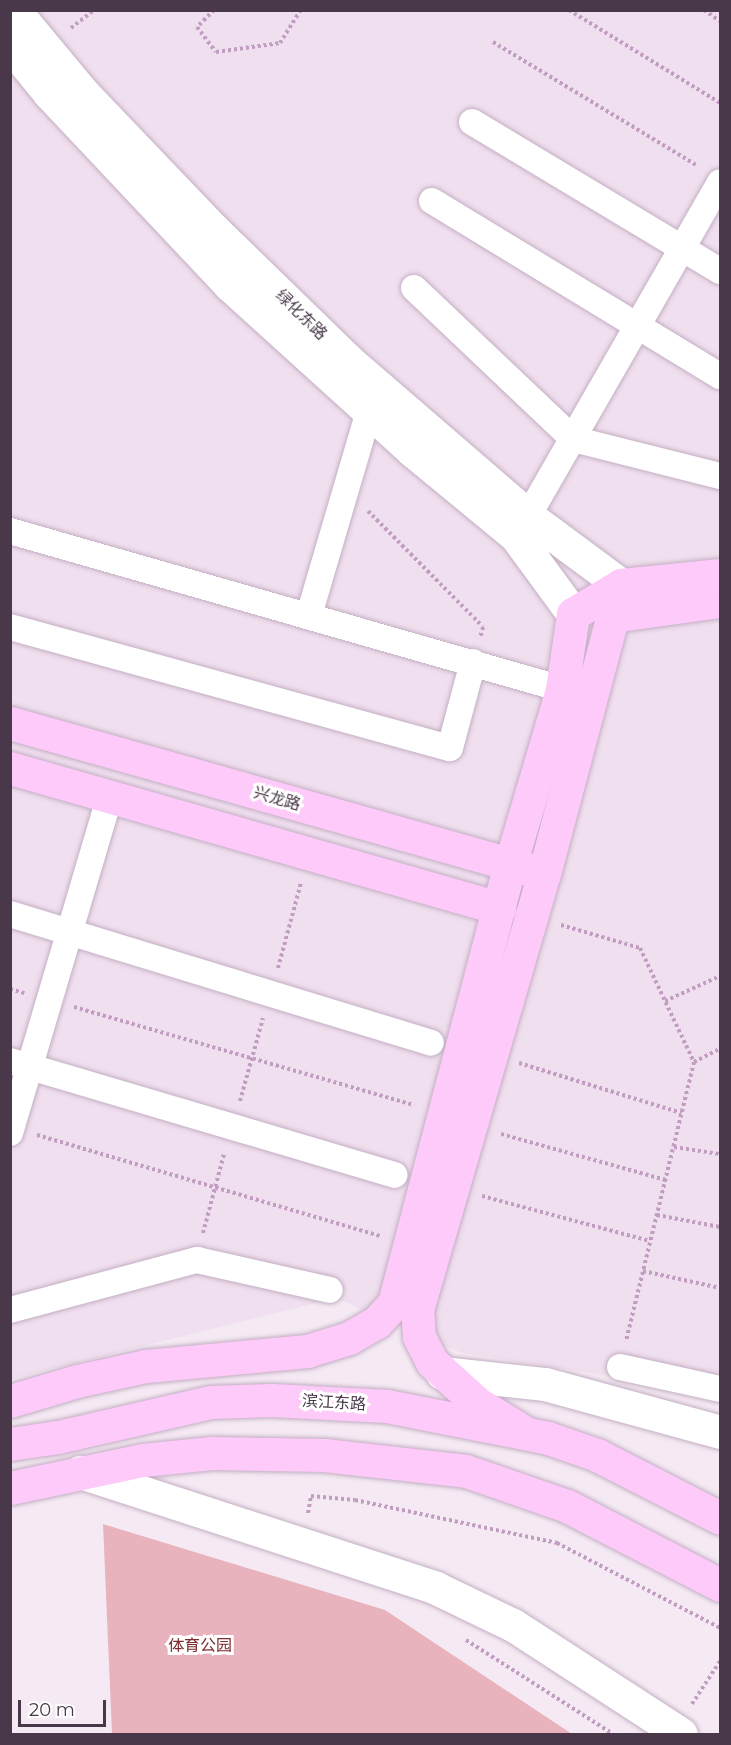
<!DOCTYPE html>
<html>
<head>
<meta charset="utf-8">
<style>
	body { margin:0 }
	#map { position:relative; width:731px; height:1745px; overflow:hidden; background:#f5eaf4; font-family:Montserrat,"Noto Sans SC",sans-serif }
	div>[style] { position:absolute }
	[style*='--x'] { left:calc(var(--x)*1px); top:calc(var(--y)*1px); width:calc(var(--w)*1px); rotate:calc(var(--a)*1deg) }
	.residential>* { inset:0; background:#f0dfef }
	.green>* { inset:0; background:#e9b3be }
	.path>* { height:4px; margin-top:-2px; transform-origin:0; background:repeating-linear-gradient(90deg,#c29dc2 0 3px,transparent 0 6px) }
	.roads { filter:drop-shadow(0 0 2px #c3afc3) drop-shadow(0 0 2px #c3afc3) }
	.minor>* { height:26px; margin:-13px; padding:0 13px; transform-origin:13px; border-radius:13px; background:#fff }
	.tertiary>* { height:33px; margin:-16.5px; padding:0 16.5px; transform-origin:16.5px; border-radius:16.5px; background:#fff }
	.secondary>* { height:33px; margin:-16.5px; padding:0 16.5px; transform-origin:16.5px; border-radius:16.5px; background:#fecaf9 }
	span { translate:-50% -50%; white-space:nowrap; text-align:center; line-height:1.15; -webkit-text-stroke:6px #fff; paint-order:stroke }
	.street-label { font-size:16px; color:#483849 }
	.park-label { font-size:16px; color:#7b2a2d }
	.frame { position:absolute; inset:0; border:12px solid #483849; pointer-events:none }
	.scale { position:absolute; left:18px; top:1700px; width:88px; height:27px; box-sizing:border-box; border:3px solid #483849; border-top:0; padding-left:8px; font-size:18px; line-height:21px; white-space:nowrap; color:#483849; -webkit-text-stroke:4px #fff; paint-order:stroke }
</style>
</head>
<body>
<div id="map">
	<div class="residential">
		<div style="clip-path:polygon(10px 11px,720px 11px,720px 1393px,462px 1353px,336px 1298px,11px 1379px)"></div>
	</div>
	<div class="green">
		<div style="clip-path:polygon(103px 1524px,385px 1610px,572px 1734px,112px 1734px)"></div>
	</div>
	<div class="path">
		<div style="--x:214;--y:10;--w:24;--a:135"></div>
		<div style="--x:197;--y:27;--w:31;--a:53"></div>
		<div style="--x:216;--y:52;--w:65;--a:-8"></div>
		<div style="--x:280;--y:43;--w:39;--a:-58"></div>
		<div style="--x:569;--y:10;--w:177;--a:31.6"></div>
		<div style="--x:704;--y:10;--w:19;--a:35"></div>
		<div style="--x:71;--y:28;--w:29;--a:-38"></div>
		<div style="--x:493;--y:42;--w:240;--a:31.2"></div>
		<div style="--x:368;--y:511;--w:163;--a:45.2"></div>
		<div style="--x:483;--y:627;--w:11;--a:105"></div>
		<div style="--x:561;--y:925;--w:82;--a:16.2"></div>
		<div style="--x:640;--y:948;--w:126;--a:64.7"></div>
		<div style="--x:694;--y:1062;--w:288;--a:103.7"></div>
		<div style="--x:278;--y:968;--w:88;--a:-74.9"></div>
		<div style="--x:10;--y:989;--w:15;--a:16"></div>
		<div style="--x:665;--y:1001;--w:60;--a:-24.4"></div>
		<div style="--x:74;--y:1007;--w:354;--a:16.1"></div>
		<div style="--x:694;--y:1062;--w:29;--a:-27"></div>
		<div style="--x:519;--y:1063;--w:170;--a:17.1"></div>
		<div style="--x:240;--y:1101;--w:86;--a:-74.5"></div>
		<div style="--x:501;--y:1134;--w:171;--a:15.6"></div>
		<div style="--x:37;--y:1135;--w:358;--a:16.4"></div>
		<div style="--x:674;--y:1147;--w:47;--a:8.7"></div>
		<div style="--x:482;--y:1196;--w:174;--a:15"></div>
		<div style="--x:657;--y:1215;--w:64;--a:10.8"></div>
		<div style="--x:203;--y:1233;--w:82;--a:-75.1"></div>
		<div style="--x:643;--y:1271;--w:79;--a:12.4"></div>
		<div style="--x:308;--y:1513;--w:17;--a:-80"></div>
		<div style="--x:311;--y:1496;--w:44;--a:5.2"></div>
		<div style="--x:355;--y:1500;--w:207;--a:12"></div>
		<div style="--x:557;--y:1543;--w:184;--a:27.5"></div>
		<div style="--x:466;--y:1640;--w:174;--a:32.6"></div>
		<div style="--x:692;--y:1704;--w:51;--a:-56.9"></div>
	</div>
	<div class="roads">
		<div class="minor">
			<div style="--x:472;--y:122;--w:289;--a:31"></div>
			<div style="--x:432;--y:201;--w:337;--a:31.3"></div>
			<div style="--x:414;--y:288;--w:219;--a:43.5"></div>
			<div style="--x:573;--y:439;--w:152;--a:14.1"></div>
			<div style="--x:520;--y:530;--w:401;--a:-60.1"></div>
			<div style="--x:10;--y:531;--w:574;--a:15.97"></div>
			<div style="--x:309;--y:615;--w:213;--a:-73.6"></div>
			<div style="--x:10;--y:627;--w:456;--a:15.4"></div>
			<div style="--x:450;--y:748;--w:89;--a:-75"></div>
			<div style="--x:10;--y:914;--w:440;--a:17"></div>
			<div style="--x:10;--y:1061;--w:401;--a:16.5"></div>
			<div style="--x:10;--y:1133;--w:352;--a:-73.5"></div>
			<div style="--x:10;--y:1310;--w:194;--a:-15"></div>
			<div style="--x:197;--y:1260;--w:136;--a:12.7"></div>
			<div style="--x:620;--y:1367;--w:102;--a:12.4"></div>
		</div>
		<div class="tertiary">
			<div style="--x:14;--y:10;--w:108;--a:50.3"></div>
			<div style="--x:83;--y:93;--w:190;--a:46.3"></div>
			<div style="--x:214;--y:230;--w:191;--a:44.2"></div>
			<div style="--x:351;--y:363;--w:234;--a:40.8"></div>
			<div style="--x:528;--y:516;--w:116;--a:36.6"></div>
			<div style="--x:10;--y:45;--w:62;--a:50.9"></div>
			<div style="--x:49;--y:93;--w:264;--a:46.7"></div>
			<div style="--x:230;--y:285;--w:247;--a:42.2"></div>
			<div style="--x:413;--y:451;--w:134;--a:39.5"></div>
			<div style="--x:516;--y:536;--w:97;--a:53.8"></div>
			<div style="--x:442;--y:1373;--w:104;--a:6.1"></div>
			<div style="--x:545;--y:1384;--w:181;--a:15.3"></div>
			<div style="--x:80;--y:1472;--w:374;--a:18"></div>
			<div style="--x:436;--y:1588;--w:85;--a:25.7"></div>
			<div style="--x:513;--y:1625;--w:200;--a:33"></div>
		</div>
		<div class="secondary">
			<div style="--x:612;--y:616;--w:109;--a:-7.9"></div>
			<div style="--x:10;--y:723;--w:541;--a:15.76"></div>
			<div style="--x:10;--y:768;--w:509;--a:15.98"></div>
			<div style="--x:10;--y:1401;--w:70;--a:-16.6"></div>
			<div style="--x:77;--y:1381;--w:71;--a:-12.3"></div>
			<div style="--x:146;--y:1366;--w:162;--a:-5.3"></div>
			<div style="--x:307;--y:1351;--w:44;--a:-17.2"></div>
			<div style="--x:349;--y:1338;--w:32;--a:-30"></div>
			<div style="--x:377;--y:1322;--w:25;--a:-48"></div>
			<div style="--x:394;--y:1303;--w:453;--a:-75.2"></div>
			<div style="--x:510;--y:865;--w:184;--a:-73.5"></div>
			<div style="--x:562;--y:689;--w:76;--a:-81.7"></div>
			<div style="--x:573;--y:614;--w:56;--a:-31.1"></div>
			<div style="--x:621;--y:585;--w:100;--a:-5.8"></div>
			<div style="--x:526;--y:1433;--w:57;--a:-148.5"></div>
			<div style="--x:477;--y:1403;--w:61;--a:-137.7"></div>
			<div style="--x:432;--y:1362;--w:29;--a:-117"></div>
			<div style="--x:419;--y:1336;--w:26;--a:-94"></div>
			<div style="--x:417;--y:1310;--w:454;--a:-73.8"></div>
			<div style="--x:544;--y:874;--w:299;--a:-75.1"></div>
			<div style="--x:10;--y:1444;--w:49;--a:-8.3"></div>
			<div style="--x:58;--y:1437;--w:157;--a:-12.9"></div>
			<div style="--x:211;--y:1402;--w:60;--a:-1.9"></div>
			<div style="--x:271;--y:1400;--w:116;--a:3"></div>
			<div style="--x:387;--y:1406;--w:164;--a:11.2"></div>
			<div style="--x:548;--y:1438;--w:52;--a:19.1"></div>
			<div style="--x:597;--y:1455;--w:138;--a:27.1"></div>
			<div style="--x:10;--y:1488;--w:136;--a:-11.9"></div>
			<div style="--x:143;--y:1460;--w:69;--a:-5.8"></div>
			<div style="--x:212;--y:1453;--w:112;--a:1"></div>
			<div style="--x:324;--y:1455;--w:143;--a:6.4"></div>
			<div style="--x:466;--y:1471;--w:107;--a:19.1"></div>
			<div style="--x:567;--y:1506;--w:172;--a:27.3"></div>
		</div>
	</div>
	<div class="street-label">
		<span style="left:301px;top:315px;rotate:44deg">绿化东路</span>
		<span style="left:277px;top:799px;rotate:16deg">兴龙路</span>
		<span style="left:334px;top:1403px;rotate:3deg">滨江东路</span>
	</div>
	<div class="park-label">
		<span style="left:200px;top:1646px">体育公园</span>
	</div>
	<div class="frame"></div>
	<div class="scale">20 m</div>
</div>
</body>
</html>
